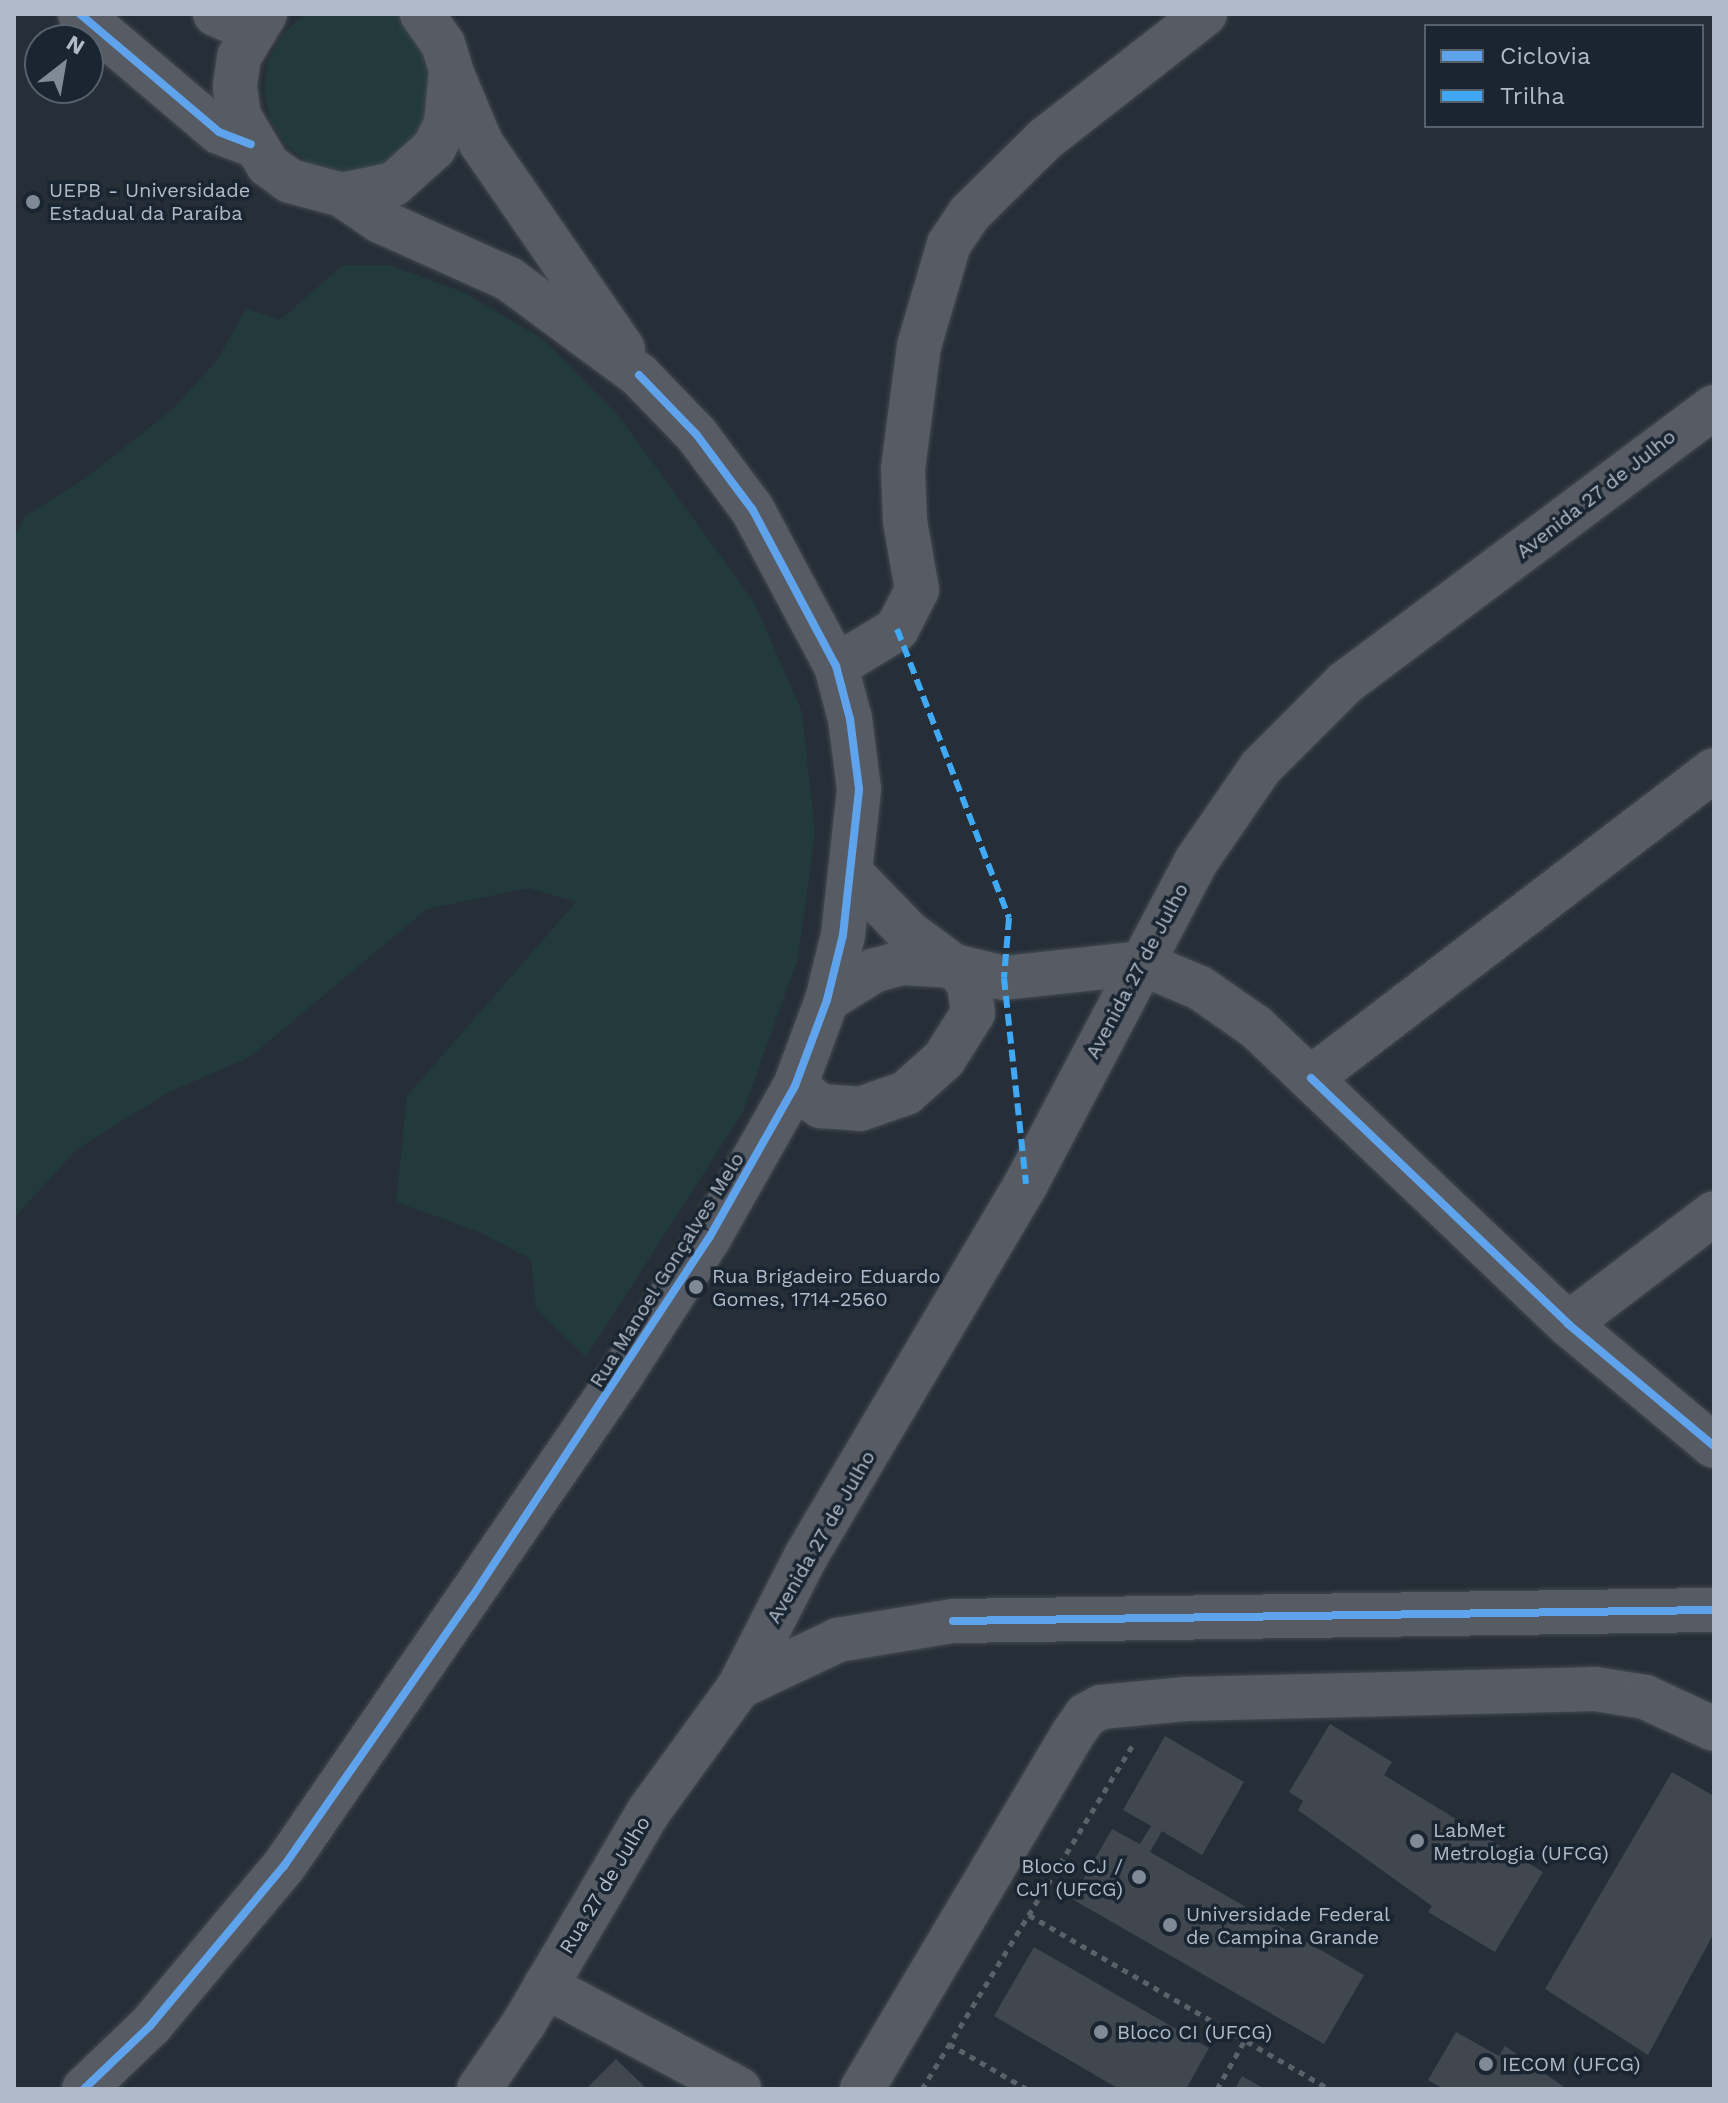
<!DOCTYPE html>
<html>
<head>
<meta charset="utf-8">
<style>
	body { margin:0 }
	#map { position:relative; width:1728px; height:2103px; overflow:hidden; background:#262e37; font-family:"Work Sans",sans-serif }
	div>[style] { position:absolute }
	[style*='--x'] { left:calc(var(--x)*1px); top:calc(var(--y)*1px); width:calc(var(--w)*1px); rotate:calc(var(--a)*1deg) }
	.green>* { inset:0; background:#233a3d }
	.building>* { inset:0; background:#41474f }
	.path>* { height:5px; margin-top:-2.5px; transform-origin:0; background:repeating-linear-gradient(90deg,#5a6168 0 6px,transparent 0 12px) }
	.roads { filter:drop-shadow(0 0 2px #43494f) drop-shadow(0 0 2px #43494f) }
	.minor>* { height:44px; margin:-22px; padding:0 22px; transform-origin:22px; border-radius:22px; background:#575c64 }
	.quiet>* { height:6px; margin-top:-3px; transform-origin:0; background:repeating-linear-gradient(90deg,#3fa9f5 0 12px,transparent 0 18px) }
	.cycleway>* { height:8px; margin:-4px; padding:0 4px; transform-origin:4px; border-radius:4px; background:#60a3ed }
	.dots>* { width:22px; height:22px; translate:-50% -50%; box-sizing:border-box; border:4px solid #1a2532; border-radius:50% }
	span { translate:-50% -50%; white-space:nowrap; text-align:center; line-height:1.15; -webkit-text-stroke:7px #1a2532; paint-order:stroke }
	.poi-label { font-size:20px; color:#b0bbc9 }
	.left { translate:0 -50%; text-align:left }
	.right { translate:-100% -50%; text-align:right }
	.street-label { font-size:20px; color:#b0bbc9 }
	.frame { position:absolute; inset:0; border:16px solid #b0bbc9; pointer-events:none }
	.legend { position:absolute; left:1424px; top:24px; width:280px; height:104px; box-sizing:border-box; background:#1a2532; border:2px solid #56616e; margin:0; padding:10px 14px; list-style:none; font-size:24px; color:#b0bbc9 }
	.legend li { display:flex; align-items:center; gap:16px; height:40px }
	.legend b { width:40px; border:2px solid #56616e }
	.north { position:absolute; left:24px; top:24px; width:80px; height:80px; box-sizing:border-box; background:#1a2532; border:2px solid #56616e; border-radius:50%; rotate:31deg; font-size:22px; font-weight:700; line-height:32px; text-align:center; color:#b0bbc9 }
	.north::after { content:''; display:block; margin:auto; width:28px; height:36px; background:#808a96; clip-path:polygon(50% 0,100% 100%,50% 72%,0 100%) }
</style>
</head>
<body>
<div id="map">
	<div class="green">
		<div style="clip-path:polygon(305px 14px,393px 14px,408px 23px,435px 70px,429px 123px,393px 163px,365px 173px,336px 172px,308px 162px,285px 144px,270px 119px,264px 90px,268px 61px,282px 35px)"></div>
		<div style="clip-path:polygon(343px 265px,389px 265px,465px 293px,544px 340px,618px 415px,754px 602px,802px 712px,815px 833px,798px 958px,743px 1112px,586px 1357px,536px 1309px,531px 1259px,477px 1231px,396px 1202px,407px 1096px,576px 902px,529px 888px,427px 909px,250px 1057px,167px 1093px,77px 1149px,14px 1218px,14px 538px,25px 516px,86px 478px,174px 408px,217px 360px,246px 309px,280px 320px)"></div>
	</div>
	<div class="building">
		<div style="clip-path:polygon(1330px 1724px,1392px 1762px,1384px 1775px,1543px 1872px,1495px 1952px,1428px 1912px,1432px 1906px,1298px 1810px,1303px 1801px,1289px 1792px)"></div>
		<div style="clip-path:polygon(1165px 1736px,1244px 1782px,1202px 1855px,1162px 1831px,1150px 1852px,1364px 1975px,1324px 2044px,1072px 1899px,1112px 1829px,1140px 1844px,1151px 1826px,1123px 1810px)"></div>
		<div style="clip-path:polygon(1672px 1772px,1714px 1796px,1714px 1933px,1648px 2055px,1545px 1989px)"></div>
		<div style="clip-path:polygon(1034px 1947px,1209px 2048px,1186px 2089px,1119px 2089px,994px 2016px)"></div>
		<div style="clip-path:polygon(1456px 2032px,1499px 2056px,1505px 2046px,1567px 2089px,1443px 2089px,1428px 2080px)"></div>
		<div style="clip-path:polygon(616px 2059px,647px 2089px,586px 2089px)"></div>
		<div style="clip-path:polygon(1242px 2076px,1265px 2089px,1235px 2089px)"></div>
	</div>
	<div class="path">
		<div style="--x:1029;--y:1915;--w:347;--a:30.1"></div>
		<div style="--x:949;--y:2044;--w:90;--a:30"></div>
		<div style="--x:922;--y:2089;--w:404;--a:-58.5"></div>
		<div style="--x:1217;--y:2089;--w:56;--a:-60.3"></div>
	</div>
	<div class="roads">
		<div class="minor">
			<div style="--x:80;--y:14;--w:182;--a:40.3"></div>
			<div style="--x:219;--y:132;--w:34;--a:21"></div>
			<div style="--x:215;--y:14;--w:40;--a:23.4"></div>
			<div style="--x:265;--y:14;--w:50;--a:121.2"></div>
			<div style="--x:239;--y:57;--w:30;--a:98"></div>
			<div style="--x:235;--y:87;--w:29;--a:82"></div>
			<div style="--x:239;--y:116;--w:57;--a:59.4"></div>
			<div style="--x:268;--y:165;--w:27;--a:36"></div>
			<div style="--x:290;--y:181;--w:54;--a:15.1"></div>
			<div style="--x:342;--y:195;--w:53;--a:-11.9"></div>
			<div style="--x:394;--y:184;--w:54;--a:-42"></div>
			<div style="--x:434;--y:148;--w:28;--a:-64"></div>
			<div style="--x:446;--y:123;--w:53;--a:-84.6"></div>
			<div style="--x:451;--y:70;--w:27;--a:-107"></div>
			<div style="--x:443;--y:44;--w:37;--a:-125"></div>
			<div style="--x:453;--y:76;--w:73;--a:67.3"></div>
			<div style="--x:481;--y:143;--w:250;--a:55.4"></div>
			<div style="--x:836;--y:666;--w:71;--a:-31.2"></div>
			<div style="--x:897;--y:629;--w:44;--a:-62.9"></div>
			<div style="--x:917;--y:590;--w:70;--a:-99.9"></div>
			<div style="--x:905;--y:521;--w:52;--a:-92.2"></div>
			<div style="--x:903;--y:469;--w:124;--a:-82.6"></div>
			<div style="--x:919;--y:346;--w:106;--a:-73.6"></div>
			<div style="--x:949;--y:244;--w:36;--a:-56"></div>
			<div style="--x:969;--y:214;--w:107;--a:-44.6"></div>
			<div style="--x:1045;--y:139;--w:203;--a:-38"></div>
			<div style="--x:851;--y:873;--w:83;--a:46"></div>
			<div style="--x:909;--y:933;--w:56;--a:36.3"></div>
			<div style="--x:954;--y:966;--w:51;--a:13.5"></div>
			<div style="--x:1004;--y:978;--w:138;--a:-6.2"></div>
			<div style="--x:1141;--y:963;--w:64;--a:23"></div>
			<div style="--x:1200;--y:988;--w:68;--a:34.9"></div>
			<div style="--x:1256;--y:1027;--w:431;--a:43.6"></div>
			<div style="--x:1568;--y:1324;--w:190;--a:39.9"></div>
			<div style="--x:1311;--y:1078;--w:507;--a:-37.39"></div>
			<div style="--x:795;--y:1086;--w:33;--a:38"></div>
			<div style="--x:821;--y:1106;--w:39;--a:4"></div>
			<div style="--x:860;--y:1109;--w:49;--a:-19.2"></div>
			<div style="--x:906;--y:1093;--w:51;--a:-41.8"></div>
			<div style="--x:944;--y:1059;--w:54;--a:-57.8"></div>
			<div style="--x:973;--y:1013;--w:30;--a:-98"></div>
			<div style="--x:969;--y:983;--w:23;--a:-131"></div>
			<div style="--x:954;--y:966;--w:52;--a:-176.7"></div>
			<div style="--x:902;--y:963;--w:28;--a:165"></div>
			<div style="--x:875;--y:970;--w:57;--a:148"></div>
			<div style="--x:1568;--y:1324;--w:183;--a:-37.2"></div>
			<div style="--x:739;--y:1687;--w:110;--a:-25.4"></div>
			<div style="--x:838;--y:1640;--w:117;--a:-9.4"></div>
			<div style="--x:953;--y:1621;--w:761;--a:-0.83"></div>
			<div style="--x:545;--y:1986;--w:220;--a:28"></div>
			<div style="--x:84;--y:2089;--w:91;--a:-43.7"></div>
			<div style="--x:150;--y:2026;--w:209;--a:-50.1"></div>
			<div style="--x:284;--y:1866;--w:593;--a:-55.51"></div>
			<div style="--x:620;--y:1377;--w:165;--a:-57.4"></div>
			<div style="--x:709;--y:1238;--w:175;--a:-60.5"></div>
			<div style="--x:795;--y:1086;--w:92;--a:-69.6"></div>
			<div style="--x:827;--y:1000;--w:67;--a:-76.2"></div>
			<div style="--x:843;--y:935;--w:147;--a:-83.7"></div>
			<div style="--x:859;--y:789;--w:71;--a:-97.3"></div>
			<div style="--x:850;--y:719;--w:55;--a:-104.8"></div>
			<div style="--x:836;--y:666;--w:178;--a:-118.1"></div>
			<div style="--x:752;--y:509;--w:94;--a:-126.7"></div>
			<div style="--x:696;--y:434;--w:82;--a:-134"></div>
			<div style="--x:639;--y:375;--w:162;--a:-143.6"></div>
			<div style="--x:509;--y:279;--w:141;--a:-155.8"></div>
			<div style="--x:380;--y:221;--w:46;--a:-145.6"></div>
			<div style="--x:479;--y:2089;--w:80;--a:-55.7"></div>
			<div style="--x:524;--y:2023;--w:246;--a:-59.5"></div>
			<div style="--x:649;--y:1811;--w:153;--a:-54"></div>
			<div style="--x:739;--y:1687;--w:147;--a:-62.9"></div>
			<div style="--x:806;--y:1556;--w:432;--a:-59.4"></div>
			<div style="--x:1026;--y:1184;--w:363;--a:-62.2"></div>
			<div style="--x:1195;--y:863;--w:116;--a:-55.5"></div>
			<div style="--x:1261;--y:767;--w:119;--a:-45"></div>
			<div style="--x:1345;--y:683;--w:461;--a:-36.8"></div>
			<div style="--x:862;--y:2089;--w:412;--a:-59.3"></div>
			<div style="--x:1072;--y:1735;--w:24;--a:-55"></div>
			<div style="--x:1086;--y:1715;--w:17;--a:-28"></div>
			<div style="--x:1101;--y:1707;--w:85;--a:-5.4"></div>
			<div style="--x:1186;--y:1699;--w:409;--a:-1.4"></div>
			<div style="--x:1595;--y:1689;--w:51;--a:9.1"></div>
			<div style="--x:1645;--y:1697;--w:76;--a:24.9"></div>
		</div>
	</div>
	<div class="quiet">
		<div style="--x:897;--y:629;--w:310;--a:68.8"></div>
		<div style="--x:1009;--y:918;--w:60;--a:94.8"></div>
		<div style="--x:1004;--y:978;--w:207;--a:83.9"></div>
	</div>
	<div class="cycleway">
		<div style="--x:80;--y:14;--w:182;--a:40.3"></div>
		<div style="--x:219;--y:132;--w:34;--a:21"></div>
		<div style="--x:1311;--y:1078;--w:356;--a:43.7"></div>
		<div style="--x:1568;--y:1324;--w:190;--a:39.9"></div>
		<div style="--x:953;--y:1621;--w:761;--a:-0.83"></div>
		<div style="--x:84;--y:2089;--w:91;--a:-43.7"></div>
		<div style="--x:150;--y:2026;--w:209;--a:-50.1"></div>
		<div style="--x:284;--y:1866;--w:328;--a:-55.1"></div>
		<div style="--x:472;--y:1597;--w:430;--a:-56.6"></div>
		<div style="--x:709;--y:1238;--w:175;--a:-60.5"></div>
		<div style="--x:795;--y:1086;--w:92;--a:-69.6"></div>
		<div style="--x:827;--y:1000;--w:67;--a:-76.2"></div>
		<div style="--x:843;--y:935;--w:147;--a:-83.7"></div>
		<div style="--x:859;--y:789;--w:71;--a:-97.3"></div>
		<div style="--x:850;--y:719;--w:55;--a:-104.8"></div>
		<div style="--x:836;--y:666;--w:178;--a:-118.1"></div>
		<div style="--x:752;--y:509;--w:94;--a:-126.7"></div>
		<div style="--x:696;--y:434;--w:82;--a:-134"></div>
	</div>
	<div class="dots">
		<div style="left:33px;top:202px;background:#808a96"></div>
		<div style="left:696px;top:1287px;background:#808a96"></div>
		<div style="left:1417px;top:1841px;background:#808a96"></div>
		<div style="left:1139px;top:1877px;background:#808a96"></div>
		<div style="left:1170px;top:1925px;background:#808a96"></div>
		<div style="left:1101px;top:2032px;background:#808a96"></div>
		<div style="left:1486px;top:2064px;background:#808a96"></div>
	</div>
	<div class="poi-label">
		<span class="left" style="left:49px;top:202px">UEPB - Universidade<br>Estadual da Paraíba</span>
		<span class="left" style="left:712px;top:1288px">Rua Brigadeiro Eduardo<br>Gomes, 1714-2560</span>
		<span class="left" style="left:1433px;top:1842px">LabMet<br>Metrologia (UFCG)</span>
		<span class="right" style="left:1123px;top:1878px">Bloco CJ /<br>CJ1 (UFCG)</span>
		<span class="left" style="left:1186px;top:1926px">Universidade Federal<br>de Campina Grande</span>
		<span class="left" style="left:1117px;top:2032px">Bloco CI (UFCG)</span>
		<span class="left" style="left:1502px;top:2064px">IECOM (UFCG)</span>
	</div>
	<div class="street-label">
		<span style="left:1596px;top:494px;rotate:-38deg">Avenida 27 de Julho</span>
		<span style="left:1137px;top:971px;rotate:-62deg">Avenida 27 de Julho</span>
		<span style="left:667px;top:1270px;rotate:-58deg">Rua Manoel Gonçalves Melo</span>
		<span style="left:821px;top:1537px;rotate:-60deg">Avenida 27 de Julho</span>
		<span style="left:605px;top:1885px;rotate:-59deg">Rua 27 de Julho</span>
	</div>
	<div class="frame"></div>
	<ul class="legend">
	<li><b style="height:10px;background:#60a3ed"></b>Ciclovia</li>
	<li><b style="height:10px;background:#3fa9f5"></b>Trilha</li>
	</ul>
	<div class="north">N</div>
</div>
</body>
</html>
